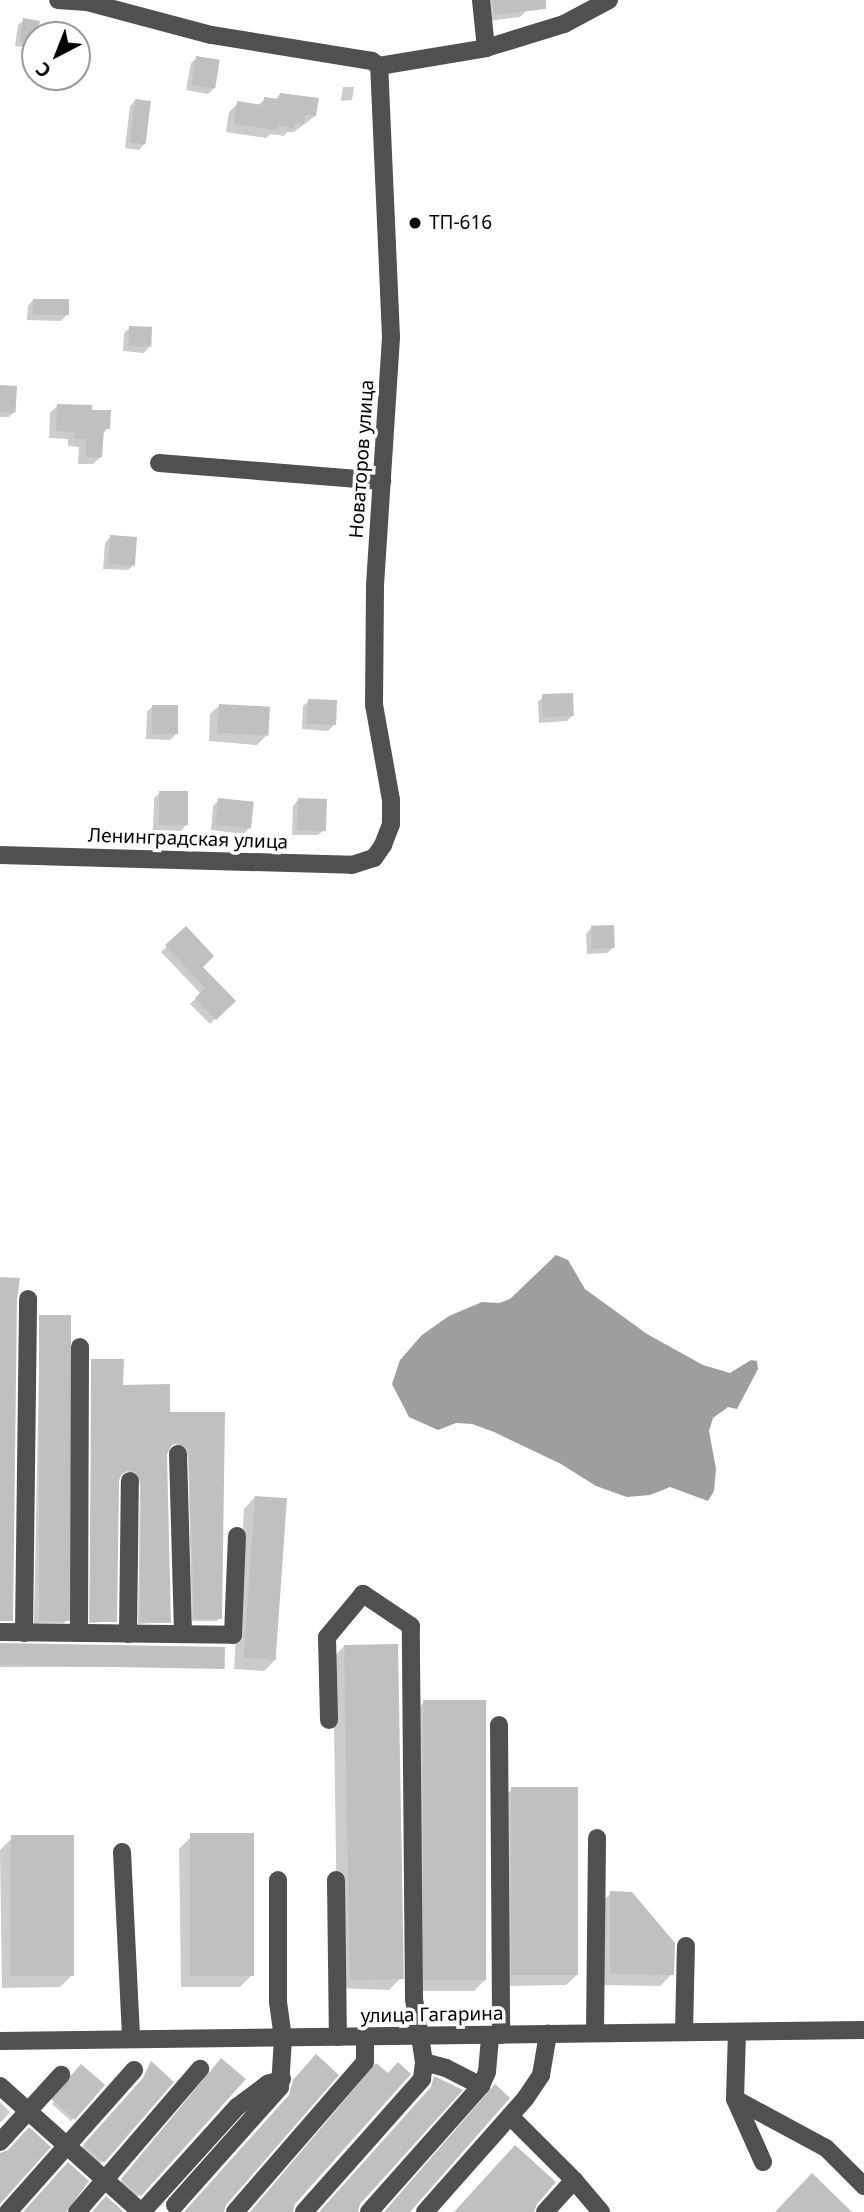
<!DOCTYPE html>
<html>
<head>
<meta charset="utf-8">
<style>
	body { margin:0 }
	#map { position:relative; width:864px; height:2212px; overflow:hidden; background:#fff; font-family:"Noto Sans",sans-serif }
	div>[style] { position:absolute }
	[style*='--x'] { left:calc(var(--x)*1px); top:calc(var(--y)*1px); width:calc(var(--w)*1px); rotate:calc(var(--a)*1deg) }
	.water>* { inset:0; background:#9e9e9e }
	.shadow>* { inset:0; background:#0003 }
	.building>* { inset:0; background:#c0c0c0; transform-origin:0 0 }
	.minor>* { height:18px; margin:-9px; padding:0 9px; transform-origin:9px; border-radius:9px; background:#505050 }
	.dots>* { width:19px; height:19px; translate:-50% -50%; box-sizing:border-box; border:4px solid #fff; border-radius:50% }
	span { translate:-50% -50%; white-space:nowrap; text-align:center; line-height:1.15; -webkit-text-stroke:7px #fff; paint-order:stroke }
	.poi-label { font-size:19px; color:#000 }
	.left { translate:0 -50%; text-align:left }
	.street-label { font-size:19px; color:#000 }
	.north { position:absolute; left:21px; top:21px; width:70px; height:70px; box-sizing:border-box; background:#fff; border:2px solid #999; border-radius:50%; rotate:222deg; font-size:19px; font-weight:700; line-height:28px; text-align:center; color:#000 }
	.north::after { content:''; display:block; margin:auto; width:24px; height:32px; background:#000; clip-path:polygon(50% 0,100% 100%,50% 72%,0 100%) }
</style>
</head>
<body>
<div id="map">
	<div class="water">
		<div style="clip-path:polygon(556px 1255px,568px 1260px,585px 1289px,647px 1334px,703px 1365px,730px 1373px,751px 1360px,757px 1361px,758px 1369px,737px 1409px,728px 1407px,713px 1418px,709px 1431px,716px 1469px,714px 1491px,708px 1501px,670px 1487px,650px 1495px,627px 1497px,596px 1486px,561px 1464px,494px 1432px,472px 1424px,456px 1423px,438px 1430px,409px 1417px,392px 1384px,400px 1360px,422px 1335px,449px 1316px,482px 1302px,499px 1303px,510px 1299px)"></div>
	</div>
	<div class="shadow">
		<div style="clip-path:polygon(487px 0,525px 0,527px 10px,520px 17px,488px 21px)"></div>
		<div style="clip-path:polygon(24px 20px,35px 43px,30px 48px,15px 46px,18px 25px)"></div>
		<div style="clip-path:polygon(197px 58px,214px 88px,208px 94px,186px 90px,191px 63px)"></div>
		<div style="clip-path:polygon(343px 87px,354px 87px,352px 100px,341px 101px)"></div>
		<div style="clip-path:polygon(280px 94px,315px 116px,294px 132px,287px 132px,284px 136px,271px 134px,266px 138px,226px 132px,229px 112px,238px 103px,257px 106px,265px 99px,275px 100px)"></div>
		<div style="clip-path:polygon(135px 101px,144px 144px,139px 150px,125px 148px,130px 106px)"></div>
		<div style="clip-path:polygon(33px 300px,67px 315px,61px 321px,27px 320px,28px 306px)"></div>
		<div style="clip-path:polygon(130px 328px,149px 347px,144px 353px,123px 351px,124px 333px)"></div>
		<div style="clip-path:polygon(0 387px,15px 411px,9px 417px,0 417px)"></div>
		<div style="clip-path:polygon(58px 405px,90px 411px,108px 428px,102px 435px,101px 457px,93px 464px,78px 464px,79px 447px,68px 446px,68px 439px,49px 438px,50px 413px)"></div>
		<div style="clip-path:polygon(110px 537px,134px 565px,128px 570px,103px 569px,105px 543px)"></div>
		<div style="clip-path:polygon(543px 697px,572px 716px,567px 721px,539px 723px,538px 702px)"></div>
		<div style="clip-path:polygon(309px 701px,334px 725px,328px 731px,302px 729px,303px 706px)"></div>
		<div style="clip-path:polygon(153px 706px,176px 734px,170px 740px,146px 739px,147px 712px)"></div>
		<div style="clip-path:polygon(219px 706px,266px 736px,257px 745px,209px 741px,210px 714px)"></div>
		<div style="clip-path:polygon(160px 793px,186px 825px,181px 831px,153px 830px,154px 798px)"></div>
		<div style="clip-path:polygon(219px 800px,249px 828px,244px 834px,211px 830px,213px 806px)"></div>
		<div style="clip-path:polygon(298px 800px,324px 830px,318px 835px,292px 835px,293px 806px)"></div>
		<div style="clip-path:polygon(186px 928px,200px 967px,233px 1001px,210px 1024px,190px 1004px,201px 994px,161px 952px)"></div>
		<div style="clip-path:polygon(591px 928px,613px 948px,607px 953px,587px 954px,586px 934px)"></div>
		<div style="clip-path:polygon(40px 1317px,66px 1621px,64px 1623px,34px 1623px)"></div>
		<div style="clip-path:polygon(92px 1360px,122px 1387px,169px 1414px,223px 1414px,218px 1621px,192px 1621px,188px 1457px,185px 1450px,175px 1444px,169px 1446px,165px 1454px,170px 1622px,138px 1624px,140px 1484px,134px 1474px,126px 1471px,119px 1475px,115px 1621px,89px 1623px)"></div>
		<div style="clip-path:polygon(255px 1497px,276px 1659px,264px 1671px,234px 1669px,244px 1509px)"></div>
		<div style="clip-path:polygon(0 1645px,223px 1667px,0 1667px)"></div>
		<div style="clip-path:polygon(344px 1646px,401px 1978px,389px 1990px,338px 1988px,333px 1658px)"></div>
		<div style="clip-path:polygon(424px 1702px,486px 1979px,474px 1991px,414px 1991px,412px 1714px)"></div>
		<div style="clip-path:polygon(512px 1789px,578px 1974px,566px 1985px,501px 1986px,500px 1801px)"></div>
		<div style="clip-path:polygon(191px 1837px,252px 1975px,240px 1987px,181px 1987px,179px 1849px)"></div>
		<div style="clip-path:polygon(12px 1838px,72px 1975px,60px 1987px,2px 1988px,0 1850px)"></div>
		<div style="clip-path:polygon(611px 1893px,672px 1974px,660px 1986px,599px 1985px,599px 1905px)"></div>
		<div style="clip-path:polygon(221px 2061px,243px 2080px,137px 2197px,120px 2182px)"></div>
		<div style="clip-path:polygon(149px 2066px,171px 2082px,100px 2164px,82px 2148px,141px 2082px)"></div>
		<div style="clip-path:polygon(79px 2069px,103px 2085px,71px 2121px,52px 2104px)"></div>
		<div style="clip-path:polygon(0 2102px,10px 2112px,0 2123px)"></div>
	</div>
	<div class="building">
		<div style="clip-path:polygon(492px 0,546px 0,546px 9px,494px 15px)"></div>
		<div style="clip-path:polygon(23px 18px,40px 21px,35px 43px,20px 41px)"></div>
		<div style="left:196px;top:56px;width:24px;height:29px;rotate:9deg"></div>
		<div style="clip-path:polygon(280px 93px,319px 98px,316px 116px,305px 115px,304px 124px,295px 123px,294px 128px,278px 125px,277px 130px,234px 124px,237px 101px,263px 105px,264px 97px,279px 99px)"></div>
		<div style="left:135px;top:99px;width:16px;height:44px;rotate:7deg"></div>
		<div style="left:33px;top:299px;width:36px;height:16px"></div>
		<div style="left:129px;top:326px;width:23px;height:20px;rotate:2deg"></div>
		<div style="left:0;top:385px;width:17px;height:27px;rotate:3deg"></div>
		<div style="clip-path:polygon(57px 404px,92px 405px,92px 410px,111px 410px,110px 429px,104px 429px,102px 457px,86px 457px,86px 439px,75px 439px,75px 432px,56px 431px)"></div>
		<div style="left:110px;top:535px;width:27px;height:29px;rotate:4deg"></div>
		<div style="left:573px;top:693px;width:23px;height:31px;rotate:88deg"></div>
		<div style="left:308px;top:699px;width:29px;height:25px;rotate:2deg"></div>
		<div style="left:219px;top:704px;width:51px;height:29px;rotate:3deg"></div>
		<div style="left:152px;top:705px;width:26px;height:29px"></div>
		<div style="left:159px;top:791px;width:29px;height:34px"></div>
		<div style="left:218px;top:798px;width:36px;height:27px;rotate:6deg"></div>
		<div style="left:298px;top:798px;width:29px;height:32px;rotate:2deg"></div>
		<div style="left:614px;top:925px;width:23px;height:23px;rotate:88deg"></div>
		<div style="clip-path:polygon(186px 926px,214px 956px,203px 967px,236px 1001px,216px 1020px,195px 998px,205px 988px,165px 945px)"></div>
		<div style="clip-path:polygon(0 1277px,20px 1278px,17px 1299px,13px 1621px,0 1621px)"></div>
		<div style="left:39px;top:1315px;width:32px;height:306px"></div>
		<div style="clip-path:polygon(91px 1359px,124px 1359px,123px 1385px,170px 1384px,170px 1412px,225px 1412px,222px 1619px,194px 1619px,189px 1454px,187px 1448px,178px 1443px,172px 1445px,167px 1454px,171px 1623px,140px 1622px,141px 1481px,136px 1472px,129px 1470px,121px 1475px,119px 1481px,117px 1622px,90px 1622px)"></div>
		<div style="left:255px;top:1496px;width:32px;height:162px;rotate:4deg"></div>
		<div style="left:0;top:1643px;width:225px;height:22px;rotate:1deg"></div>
		<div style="left:398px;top:1644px;width:335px;height:54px;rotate:89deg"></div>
		<div style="left:423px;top:1700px;width:63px;height:280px"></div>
		<div style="left:511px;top:1787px;width:67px;height:188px"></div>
		<div style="left:254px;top:1833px;width:143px;height:64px;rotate:90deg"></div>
		<div style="left:74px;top:1835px;width:141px;height:63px;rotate:90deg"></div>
		<div style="clip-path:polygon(610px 1891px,632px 1892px,675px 1943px,674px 1975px,610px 1974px)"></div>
		<div style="clip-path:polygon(316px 2054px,339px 2075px,226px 2205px,224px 2212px,184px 2212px,289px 2095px,293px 2080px)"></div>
		<div style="clip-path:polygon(221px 2058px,246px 2079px,141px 2196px,121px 2179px)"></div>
		<div style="clip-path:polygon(151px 2061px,174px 2082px,104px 2163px,83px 2145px,143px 2078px)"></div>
		<div style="clip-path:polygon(398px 2062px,411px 2074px,295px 2204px,293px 2212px,250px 2212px,376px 2063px,388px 2073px)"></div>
		<div style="left:81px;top:2064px;width:32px;height:46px;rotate:41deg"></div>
		<div style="clip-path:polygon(434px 2076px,463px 2090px,360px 2204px,358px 2212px,319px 2212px,431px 2087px)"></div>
		<div style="clip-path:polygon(495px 2084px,510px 2098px,410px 2212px,384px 2212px)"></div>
		<div style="clip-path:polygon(29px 2127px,51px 2147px,0 2204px,0 2153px,8px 2150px)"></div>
		<div style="clip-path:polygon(515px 2145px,556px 2182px,537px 2204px,534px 2212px,454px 2212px)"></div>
		<div style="clip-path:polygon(68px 2162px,89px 2181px,66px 2212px,23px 2212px)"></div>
		<div style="clip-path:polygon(812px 2173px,852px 2212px,775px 2212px)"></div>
		<div style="clip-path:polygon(106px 2196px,124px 2212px,92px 2212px)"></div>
	</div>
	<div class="minor">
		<div style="--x:481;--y:0;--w:48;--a:84.1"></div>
		<div style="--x:379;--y:66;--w:109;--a:-9.5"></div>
		<div style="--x:486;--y:48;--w:82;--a:-17.1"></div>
		<div style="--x:564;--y:24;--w:51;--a:-28.1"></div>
		<div style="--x:159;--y:463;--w:224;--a:4.6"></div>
		<div style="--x:0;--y:855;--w:352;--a:1.6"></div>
		<div style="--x:352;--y:865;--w:23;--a:-18"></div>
		<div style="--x:374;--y:858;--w:16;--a:-55"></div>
		<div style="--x:383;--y:845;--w:22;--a:-69"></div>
		<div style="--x:391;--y:824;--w:24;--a:-90"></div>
		<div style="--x:391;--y:800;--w:97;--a:-100.1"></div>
		<div style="--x:374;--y:705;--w:120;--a:-89.5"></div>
		<div style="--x:375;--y:585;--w:249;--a:-86.3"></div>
		<div style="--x:391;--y:337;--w:271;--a:-92.5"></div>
		<div style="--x:379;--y:66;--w:9;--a:-144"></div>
		<div style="--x:372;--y:61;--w:163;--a:-170.8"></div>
		<div style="--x:211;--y:35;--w:128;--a:-165.1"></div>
		<div style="--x:87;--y:2;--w:29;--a:-176"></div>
		<div style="--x:178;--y:1454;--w:180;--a:88.4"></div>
		<div style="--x:0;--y:1632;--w:233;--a:0.7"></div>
		<div style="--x:233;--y:1635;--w:99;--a:-87.7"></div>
		<div style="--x:24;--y:1633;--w:334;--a:-89.3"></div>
		<div style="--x:79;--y:1633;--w:286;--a:-89.8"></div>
		<div style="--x:128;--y:1634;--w:153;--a:-89.3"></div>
		<div style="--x:499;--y:1725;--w:310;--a:89.6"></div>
		<div style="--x:122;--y:1852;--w:187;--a:87.2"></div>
		<div style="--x:336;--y:1880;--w:157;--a:89.3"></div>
		<div style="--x:595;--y:2032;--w:194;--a:-89.4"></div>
		<div style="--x:684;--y:2032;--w:86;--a:-88.7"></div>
		<div style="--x:737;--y:2032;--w:67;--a:91.7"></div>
		<div style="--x:735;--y:2099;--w:69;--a:66"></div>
		<div style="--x:0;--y:2041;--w:864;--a:-0.73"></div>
		<div style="--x:424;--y:2062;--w:23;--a:15"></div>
		<div style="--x:446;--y:2068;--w:39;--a:27"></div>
		<div style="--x:0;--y:2086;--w:189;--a:41.8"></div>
		<div style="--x:735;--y:2099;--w:103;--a:28.3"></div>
		<div style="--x:826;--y:2148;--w:54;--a:45"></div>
		<div style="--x:510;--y:2116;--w:91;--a:45"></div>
		<div style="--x:574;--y:2180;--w:42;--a:49.8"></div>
		<div style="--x:0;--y:2142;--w:91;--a:-47.7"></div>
		<div style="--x:175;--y:2205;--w:158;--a:-48.3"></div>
		<div style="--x:280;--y:2087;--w:49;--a:-86.5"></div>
		<div style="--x:283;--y:2038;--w:36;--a:-98"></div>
		<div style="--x:278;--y:2002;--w:122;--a:-90"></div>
		<div style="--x:8;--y:2212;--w:190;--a:-48.4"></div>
		<div style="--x:77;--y:2212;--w:189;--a:-49.3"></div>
		<div style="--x:142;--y:2212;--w:142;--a:-47.9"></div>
		<div style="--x:237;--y:2107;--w:39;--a:-37"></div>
		<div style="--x:268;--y:2084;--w:15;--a:-20"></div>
		<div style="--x:235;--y:2212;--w:198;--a:-49.1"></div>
		<div style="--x:365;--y:2062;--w:26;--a:-90"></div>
		<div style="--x:304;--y:2212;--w:178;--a:-48.4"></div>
		<div style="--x:422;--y:2079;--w:17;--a:-83"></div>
		<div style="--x:424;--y:2062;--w:64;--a:-99"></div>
		<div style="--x:414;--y:1999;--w:373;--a:-90.5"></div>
		<div style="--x:411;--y:1626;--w:58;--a:-146.3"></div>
		<div style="--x:363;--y:1594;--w:56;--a:129.9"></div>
		<div style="--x:327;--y:1637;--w:83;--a:88.6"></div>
		<div style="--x:369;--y:2212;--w:169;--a:-48.4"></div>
		<div style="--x:481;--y:2086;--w:15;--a:-67"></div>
		<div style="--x:487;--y:2072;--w:37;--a:-85"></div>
		<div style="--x:425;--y:2212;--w:151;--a:-48.5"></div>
		<div style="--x:525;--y:2099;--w:29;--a:-56"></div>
		<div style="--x:541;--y:2075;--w:42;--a:-80.3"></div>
		<div style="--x:545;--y:2212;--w:43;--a:-47.8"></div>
	</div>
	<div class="dots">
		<div style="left:415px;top:223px;background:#000"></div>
	</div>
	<div class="poi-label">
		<span class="left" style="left:429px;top:223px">ТП-616</span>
	</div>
	<div class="street-label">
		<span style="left:362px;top:459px;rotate:-86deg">Новаторов улица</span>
		<span style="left:188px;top:839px;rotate:2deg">Ленинградская улица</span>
		<span style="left:432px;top:2015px;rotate:-1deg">улица Гагарина</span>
	</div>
	<div class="north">С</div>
</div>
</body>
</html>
